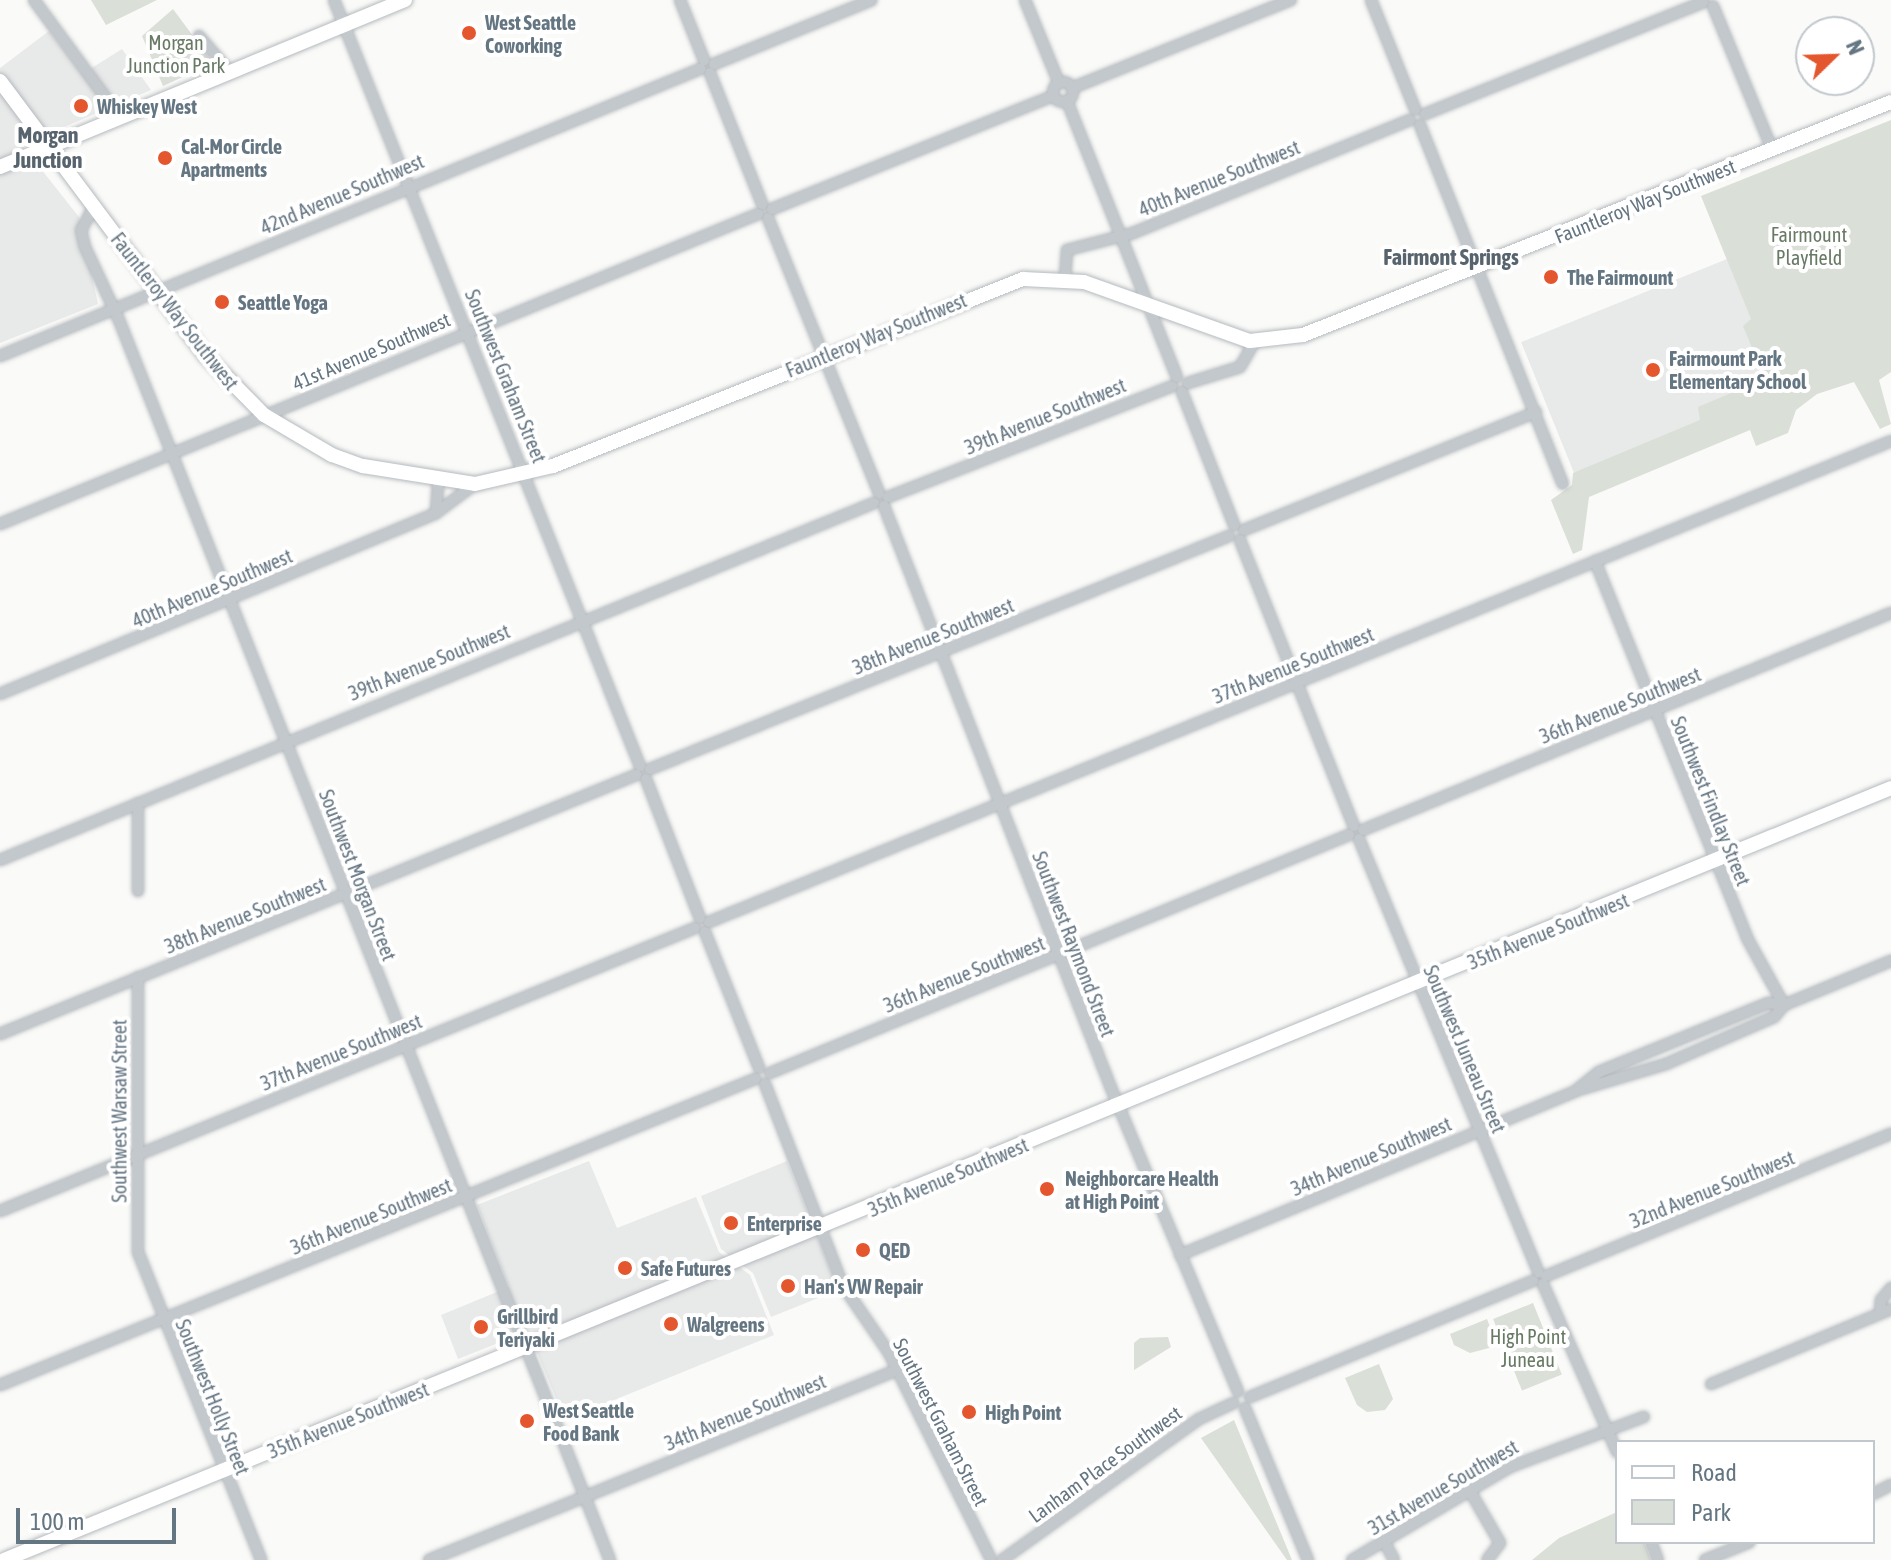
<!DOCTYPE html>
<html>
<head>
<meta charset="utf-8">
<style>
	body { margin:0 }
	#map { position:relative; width:1891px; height:1560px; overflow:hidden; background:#fafaf8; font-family:"Asap Condensed",sans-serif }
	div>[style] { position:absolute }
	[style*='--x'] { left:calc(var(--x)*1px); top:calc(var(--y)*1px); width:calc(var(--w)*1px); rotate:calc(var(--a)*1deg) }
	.built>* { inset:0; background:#e8e9e9; transform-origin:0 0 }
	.green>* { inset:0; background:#dadfd7; transform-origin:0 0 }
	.roads { filter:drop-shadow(0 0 2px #b5babe) drop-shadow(0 0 2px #b5babe) }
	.minor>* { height:10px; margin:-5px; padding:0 5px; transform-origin:5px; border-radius:5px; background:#c3c8cc }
	.minor>.ring { margin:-5px; padding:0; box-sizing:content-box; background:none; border:10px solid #c3c8cc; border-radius:50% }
	.major>* { height:14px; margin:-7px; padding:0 7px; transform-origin:7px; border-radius:7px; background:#fff }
	.dots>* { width:22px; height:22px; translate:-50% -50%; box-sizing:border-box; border:4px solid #fff; border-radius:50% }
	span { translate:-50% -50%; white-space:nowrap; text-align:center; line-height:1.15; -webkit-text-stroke:8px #fff; paint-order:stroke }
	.poi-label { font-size:20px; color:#657683; font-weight:700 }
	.left { translate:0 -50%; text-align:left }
	.park-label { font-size:20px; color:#687a64 }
	.street-label { font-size:20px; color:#657683 }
	.neighbourhood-label { font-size:22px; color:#57646e; font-weight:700 }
	.legend { position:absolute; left:1615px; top:1440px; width:260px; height:104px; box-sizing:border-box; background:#fff; border:2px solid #c1c8cd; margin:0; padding:10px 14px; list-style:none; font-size:24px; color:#657683 }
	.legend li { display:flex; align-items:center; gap:16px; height:40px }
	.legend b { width:40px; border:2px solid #c1c8cd }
	.north { position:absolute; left:1795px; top:16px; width:80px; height:80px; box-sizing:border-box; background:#fff; border:2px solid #c1c8cd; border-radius:50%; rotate:67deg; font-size:22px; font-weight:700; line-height:32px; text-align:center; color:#657683 }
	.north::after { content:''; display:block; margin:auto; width:28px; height:36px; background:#e4572e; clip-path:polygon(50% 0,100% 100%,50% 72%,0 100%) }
	.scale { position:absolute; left:16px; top:1508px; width:160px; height:36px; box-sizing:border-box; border:4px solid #657683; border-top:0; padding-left:10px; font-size:24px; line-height:28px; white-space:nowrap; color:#657683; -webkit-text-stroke:6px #fff; paint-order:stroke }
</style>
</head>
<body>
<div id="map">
	<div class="built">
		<div style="clip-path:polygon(49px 31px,82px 74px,122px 49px,151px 90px,22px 145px,79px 217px,98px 304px,0 343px,0 68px)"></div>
		<div style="left:1727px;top:259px;width:150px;height:222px;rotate:68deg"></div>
		<div style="clip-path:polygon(589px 1161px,617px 1228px,696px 1197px,719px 1252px,750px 1275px,774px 1335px,565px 1420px,528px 1331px,458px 1359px,441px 1315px,509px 1287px,477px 1205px)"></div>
		<div style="clip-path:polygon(787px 1161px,838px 1290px,771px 1317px,753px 1273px,721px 1249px,701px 1196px)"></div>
	</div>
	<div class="green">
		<div style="clip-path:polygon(91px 0,157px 0,106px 25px)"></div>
		<div style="clip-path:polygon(173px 9px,213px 63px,163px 86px,142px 36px)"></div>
		<div style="clip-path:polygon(1891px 120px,1891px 372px,1879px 380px,1891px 424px,1880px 429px,1854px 382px,1817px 394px,1796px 410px,1788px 433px,1756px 446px,1750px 430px,1589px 497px,1582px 550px,1573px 554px,1551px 500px,1572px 485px,1573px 473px,1700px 420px,1698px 407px,1750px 385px,1771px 393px,1743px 326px,1751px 319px,1701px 196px)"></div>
		<div style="left:1533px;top:1303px;width:77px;height:43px;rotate:68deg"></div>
		<div style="clip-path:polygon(1487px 1319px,1495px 1340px,1489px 1348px,1470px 1353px,1454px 1345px,1450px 1334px)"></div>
		<div style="clip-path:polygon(1168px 1337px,1171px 1347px,1134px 1370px,1134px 1343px,1140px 1338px)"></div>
		<div style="clip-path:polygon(1379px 1364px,1393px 1399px,1385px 1410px,1367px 1412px,1357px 1405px,1345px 1378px)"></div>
		<div style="clip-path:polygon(1234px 1420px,1292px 1560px,1287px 1560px,1201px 1438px)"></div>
		<div style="clip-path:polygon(1617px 1512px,1617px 1542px,1644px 1542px,1651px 1560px,1532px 1560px,1559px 1538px)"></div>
	</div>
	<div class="roads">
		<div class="minor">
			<div style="--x:34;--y:0;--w:145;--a:53.7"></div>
			<div style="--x:334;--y:0;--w:825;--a:68.22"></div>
			<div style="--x:680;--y:0;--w:65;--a:68.2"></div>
			<div style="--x:1025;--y:0;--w:90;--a:67.7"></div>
			<div style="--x:1371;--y:0;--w:118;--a:68"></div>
			<div style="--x:1713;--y:6;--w:155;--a:67.6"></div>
			<div style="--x:199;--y:36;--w:48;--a:49.3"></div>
			<div style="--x:714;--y:64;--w:170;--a:-22.1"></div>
			<div style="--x:710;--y:73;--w:141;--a:68.3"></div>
			<div class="ring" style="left:1053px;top:82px;width:10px;height:10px"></div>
			<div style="--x:1072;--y:88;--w:236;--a:-21.9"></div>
			<div style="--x:1067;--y:101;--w:297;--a:68.3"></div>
			<div style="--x:1425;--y:114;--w:300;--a:-21.9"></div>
			<div style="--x:1420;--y:125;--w:386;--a:68.3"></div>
			<div style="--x:94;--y:206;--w:27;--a:118"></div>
			<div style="--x:81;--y:230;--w:17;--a:77"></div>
			<div style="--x:85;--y:247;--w:81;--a:65"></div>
			<div style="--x:119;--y:320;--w:1334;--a:68.4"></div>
			<div style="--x:772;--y:209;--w:303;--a:-21.9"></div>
			<div style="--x:768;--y:218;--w:297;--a:68"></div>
			<div style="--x:1065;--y:279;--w:29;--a:-86"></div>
			<div style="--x:1067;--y:250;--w:68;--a:-14.4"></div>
			<div style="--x:1133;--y:233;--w:299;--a:-22.2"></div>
			<div style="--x:0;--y:356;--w:757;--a:-22.29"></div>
			<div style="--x:1188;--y:383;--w:54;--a:-17.1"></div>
			<div style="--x:1240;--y:367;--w:30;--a:-60"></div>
			<div style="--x:1182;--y:392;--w:143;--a:68.6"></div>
			<div style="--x:888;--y:497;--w:305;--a:-21.3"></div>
			<div style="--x:884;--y:506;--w:625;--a:68.69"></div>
			<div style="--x:1111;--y:1088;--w:329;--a:67.3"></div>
			<div style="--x:436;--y:513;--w:31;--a:-86"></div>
			<div style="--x:0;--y:524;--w:819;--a:-22.24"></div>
			<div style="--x:1244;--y:530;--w:315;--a:-22"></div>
			<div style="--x:1240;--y:540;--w:308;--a:68.3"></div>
			<div style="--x:1595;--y:561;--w:406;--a:68"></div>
			<div style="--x:1747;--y:938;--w:77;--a:61.1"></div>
			<div style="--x:0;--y:694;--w:472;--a:-22.5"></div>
			<div style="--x:436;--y:513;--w:49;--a:-36.6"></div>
			<div style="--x:650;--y:769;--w:624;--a:-21.92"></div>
			<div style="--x:646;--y:779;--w:149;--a:68.8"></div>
			<div style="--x:1363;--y:830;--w:571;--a:-22.34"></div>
			<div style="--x:1359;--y:839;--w:469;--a:67.5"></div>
			<div style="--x:0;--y:860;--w:944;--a:-22.22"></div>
			<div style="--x:138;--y:891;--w:88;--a:-90"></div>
			<div style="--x:709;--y:922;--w:1276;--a:-22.14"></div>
			<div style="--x:705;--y:932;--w:146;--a:68.3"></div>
			<div style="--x:138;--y:977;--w:275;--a:90"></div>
			<div style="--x:138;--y:1252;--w:332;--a:68.2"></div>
			<div style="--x:0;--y:1034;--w:687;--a:-22.16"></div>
			<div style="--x:770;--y:1073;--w:626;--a:-22.35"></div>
			<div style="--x:765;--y:1084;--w:214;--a:68.9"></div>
			<div style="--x:842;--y:1284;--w:83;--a:55.7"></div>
			<div style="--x:889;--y:1353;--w:228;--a:63.7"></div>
			<div style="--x:1578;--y:1089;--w:27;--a:-39"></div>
			<div style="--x:1599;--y:1072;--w:183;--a:-22.2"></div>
			<div style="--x:1768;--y:1003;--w:16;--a:7"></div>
			<div style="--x:0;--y:1211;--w:750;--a:-22.16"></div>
			<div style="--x:1180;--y:1255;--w:428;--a:-22.5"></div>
			<div style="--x:1575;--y:1091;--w:95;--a:-16.5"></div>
			<div style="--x:1666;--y:1064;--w:118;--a:-23.5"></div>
			<div style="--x:1774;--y:1017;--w:16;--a:-50"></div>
			<div style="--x:1784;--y:1005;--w:116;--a:-22.4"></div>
			<div style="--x:1546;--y:1276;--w:373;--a:-22.4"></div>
			<div style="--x:1543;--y:1284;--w:184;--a:66.2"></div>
			<div style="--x:1880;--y:1313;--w:13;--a:-86"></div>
			<div style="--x:1881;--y:1300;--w:16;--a:-50"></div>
			<div style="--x:1711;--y:1384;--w:195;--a:-22.6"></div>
			<div style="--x:0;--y:1385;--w:815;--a:-22.06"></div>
			<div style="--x:1250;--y:1397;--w:306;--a:-22.3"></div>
			<div style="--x:1245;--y:1408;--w:165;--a:67.5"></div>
			<div style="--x:1470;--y:1491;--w:60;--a:60"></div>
			<div style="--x:1500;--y:1543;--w:21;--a:127"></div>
			<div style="--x:1873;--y:1494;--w:20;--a:-27"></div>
			<div style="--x:1384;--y:1541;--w:21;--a:62"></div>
			<div style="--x:1651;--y:1542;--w:19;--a:69"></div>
			<div style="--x:429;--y:1560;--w:505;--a:-22.1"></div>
			<div style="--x:1002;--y:1560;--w:242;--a:-35.6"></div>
			<div style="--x:1199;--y:1419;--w:38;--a:-25"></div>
			<div style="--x:1352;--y:1560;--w:183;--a:-30.5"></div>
			<div style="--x:1510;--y:1467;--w:143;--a:-20.5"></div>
			<div style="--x:1705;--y:1560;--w:48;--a:-21.8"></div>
		</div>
		<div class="major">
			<div style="--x:0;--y:81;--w:344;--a:53.2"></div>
			<div style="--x:206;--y:356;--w:83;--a:45.5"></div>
			<div style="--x:264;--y:415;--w:79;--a:30.5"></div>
			<div style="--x:332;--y:455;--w:33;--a:20"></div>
			<div style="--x:363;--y:466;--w:113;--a:9.1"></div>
			<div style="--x:475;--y:484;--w:80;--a:-13"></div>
			<div style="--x:553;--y:466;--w:506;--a:-21.7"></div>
			<div style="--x:1023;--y:279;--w:61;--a:2.8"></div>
			<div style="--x:1084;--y:282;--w:176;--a:19.6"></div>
			<div style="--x:1250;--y:341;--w:53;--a:-6.5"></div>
			<div style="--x:1303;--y:335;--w:632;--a:-21.62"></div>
			<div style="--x:0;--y:167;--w:438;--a:-22.4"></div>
			<div style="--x:4;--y:1560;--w:2039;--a:-22.25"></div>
		</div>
	</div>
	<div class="dots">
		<div style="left:469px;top:33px;background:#e4572e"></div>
		<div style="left:81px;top:106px;background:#e4572e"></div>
		<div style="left:165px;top:158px;background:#e4572e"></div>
		<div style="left:1551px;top:277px;background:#e4572e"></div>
		<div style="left:222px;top:302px;background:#e4572e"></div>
		<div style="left:1653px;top:370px;background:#e4572e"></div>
		<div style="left:1047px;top:1189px;background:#e4572e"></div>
		<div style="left:731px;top:1223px;background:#e4572e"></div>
		<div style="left:863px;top:1250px;background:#e4572e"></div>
		<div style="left:625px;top:1268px;background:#e4572e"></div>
		<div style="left:788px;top:1286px;background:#e4572e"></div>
		<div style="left:671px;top:1324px;background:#e4572e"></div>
		<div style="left:481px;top:1327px;background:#e4572e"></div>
		<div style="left:969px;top:1412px;background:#e4572e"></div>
		<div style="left:527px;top:1421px;background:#e4572e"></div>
	</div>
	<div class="poi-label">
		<span class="left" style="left:485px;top:34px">West Seattle<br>Coworking</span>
		<span class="left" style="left:97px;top:106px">Whiskey West</span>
		<span class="left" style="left:181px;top:158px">Cal-Mor Circle<br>Apartments</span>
		<span class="left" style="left:1567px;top:277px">The Fairmount</span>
		<span class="left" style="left:238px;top:302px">Seattle Yoga</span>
		<span class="left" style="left:1669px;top:370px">Fairmount Park<br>Elementary School</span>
		<span class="left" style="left:1065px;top:1190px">Neighborcare Health<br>at High Point</span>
		<span class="left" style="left:747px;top:1223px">Enterprise</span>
		<span class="left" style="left:879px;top:1250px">QED</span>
		<span class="left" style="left:641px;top:1268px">Safe Futures</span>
		<span class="left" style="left:804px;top:1286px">Han's VW Repair</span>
		<span class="left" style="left:497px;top:1328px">Grillbird<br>Teriyaki</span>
		<span class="left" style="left:687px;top:1324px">Walgreens</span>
		<span class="left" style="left:543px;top:1422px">West Seattle<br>Food Bank</span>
		<span class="left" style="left:985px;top:1412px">High Point</span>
	</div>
	<div class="park-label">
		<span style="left:176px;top:54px">Morgan<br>Junction Park</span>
		<span style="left:1809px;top:246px">Fairmount<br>Playfield</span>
		<span style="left:1528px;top:1348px">High Point<br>Juneau</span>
	</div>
	<div class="street-label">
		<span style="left:1219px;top:178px;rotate:-22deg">40th Avenue Southwest</span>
		<span style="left:342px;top:194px;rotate:-23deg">42nd Avenue Southwest</span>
		<span style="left:1645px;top:201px;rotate:-22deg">Fauntleroy Way Southwest</span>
		<span style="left:175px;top:311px;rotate:52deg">Fauntleroy Way Southwest</span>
		<span style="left:876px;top:335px;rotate:-22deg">Fauntleroy Way Southwest</span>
		<span style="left:371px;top:351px;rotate:-23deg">41st Avenue Southwest</span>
		<span style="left:506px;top:376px;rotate:68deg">Southwest Graham Street</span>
		<span style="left:1045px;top:416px;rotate:-22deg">39th Avenue Southwest</span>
		<span style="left:212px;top:588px;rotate:-23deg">40th Avenue Southwest</span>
		<span style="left:933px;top:636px;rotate:-22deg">38th Avenue Southwest</span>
		<span style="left:429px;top:662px;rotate:-22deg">39th Avenue Southwest</span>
		<span style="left:1293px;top:665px;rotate:-22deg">37th Avenue Southwest</span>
		<span style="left:1620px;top:705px;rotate:-22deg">36th Avenue Southwest</span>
		<span style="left:1711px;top:801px;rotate:68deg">Southwest Findlay Street</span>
		<span style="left:358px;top:875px;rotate:69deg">Southwest Morgan Street</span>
		<span style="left:245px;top:915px;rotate:-22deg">38th Avenue Southwest</span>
		<span style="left:1548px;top:931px;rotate:-22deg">35th Avenue Southwest</span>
		<span style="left:1074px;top:944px;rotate:69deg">Southwest Raymond Street</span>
		<span style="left:964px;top:974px;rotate:-22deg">36th Avenue Southwest</span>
		<span style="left:1465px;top:1049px;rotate:67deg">Southwest Juneau Street</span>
		<span style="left:341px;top:1052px;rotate:-22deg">37th Avenue Southwest</span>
		<span style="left:119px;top:1111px;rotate:-90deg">Southwest Warsaw Street</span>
		<span style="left:1371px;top:1156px;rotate:-23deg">34th Avenue Southwest</span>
		<span style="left:948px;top:1177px;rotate:-23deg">35th Avenue Southwest</span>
		<span style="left:1712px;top:1189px;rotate:-22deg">32nd Avenue Southwest</span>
		<span style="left:371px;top:1216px;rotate:-22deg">36th Avenue Southwest</span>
		<span style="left:213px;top:1397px;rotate:68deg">Southwest Holly Street</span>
		<span style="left:745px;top:1412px;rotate:-22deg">34th Avenue Southwest</span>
		<span style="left:348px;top:1420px;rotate:-22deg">35th Avenue Southwest</span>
		<span style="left:941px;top:1422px;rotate:63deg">Southwest Graham Street</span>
		<span style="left:1105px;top:1464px;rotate:-36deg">Lanham Place Southwest</span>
		<span style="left:1443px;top:1487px;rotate:-30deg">31st Avenue Southwest</span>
	</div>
	<div class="neighbourhood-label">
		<span style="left:48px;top:148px">Morgan<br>Junction</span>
		<span style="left:1451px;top:258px">Fairmont Springs</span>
	</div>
	<ul class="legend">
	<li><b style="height:10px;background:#fff"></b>Road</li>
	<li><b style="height:22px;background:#dadfd7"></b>Park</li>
	</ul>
	<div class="north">N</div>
	<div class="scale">100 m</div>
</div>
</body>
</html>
